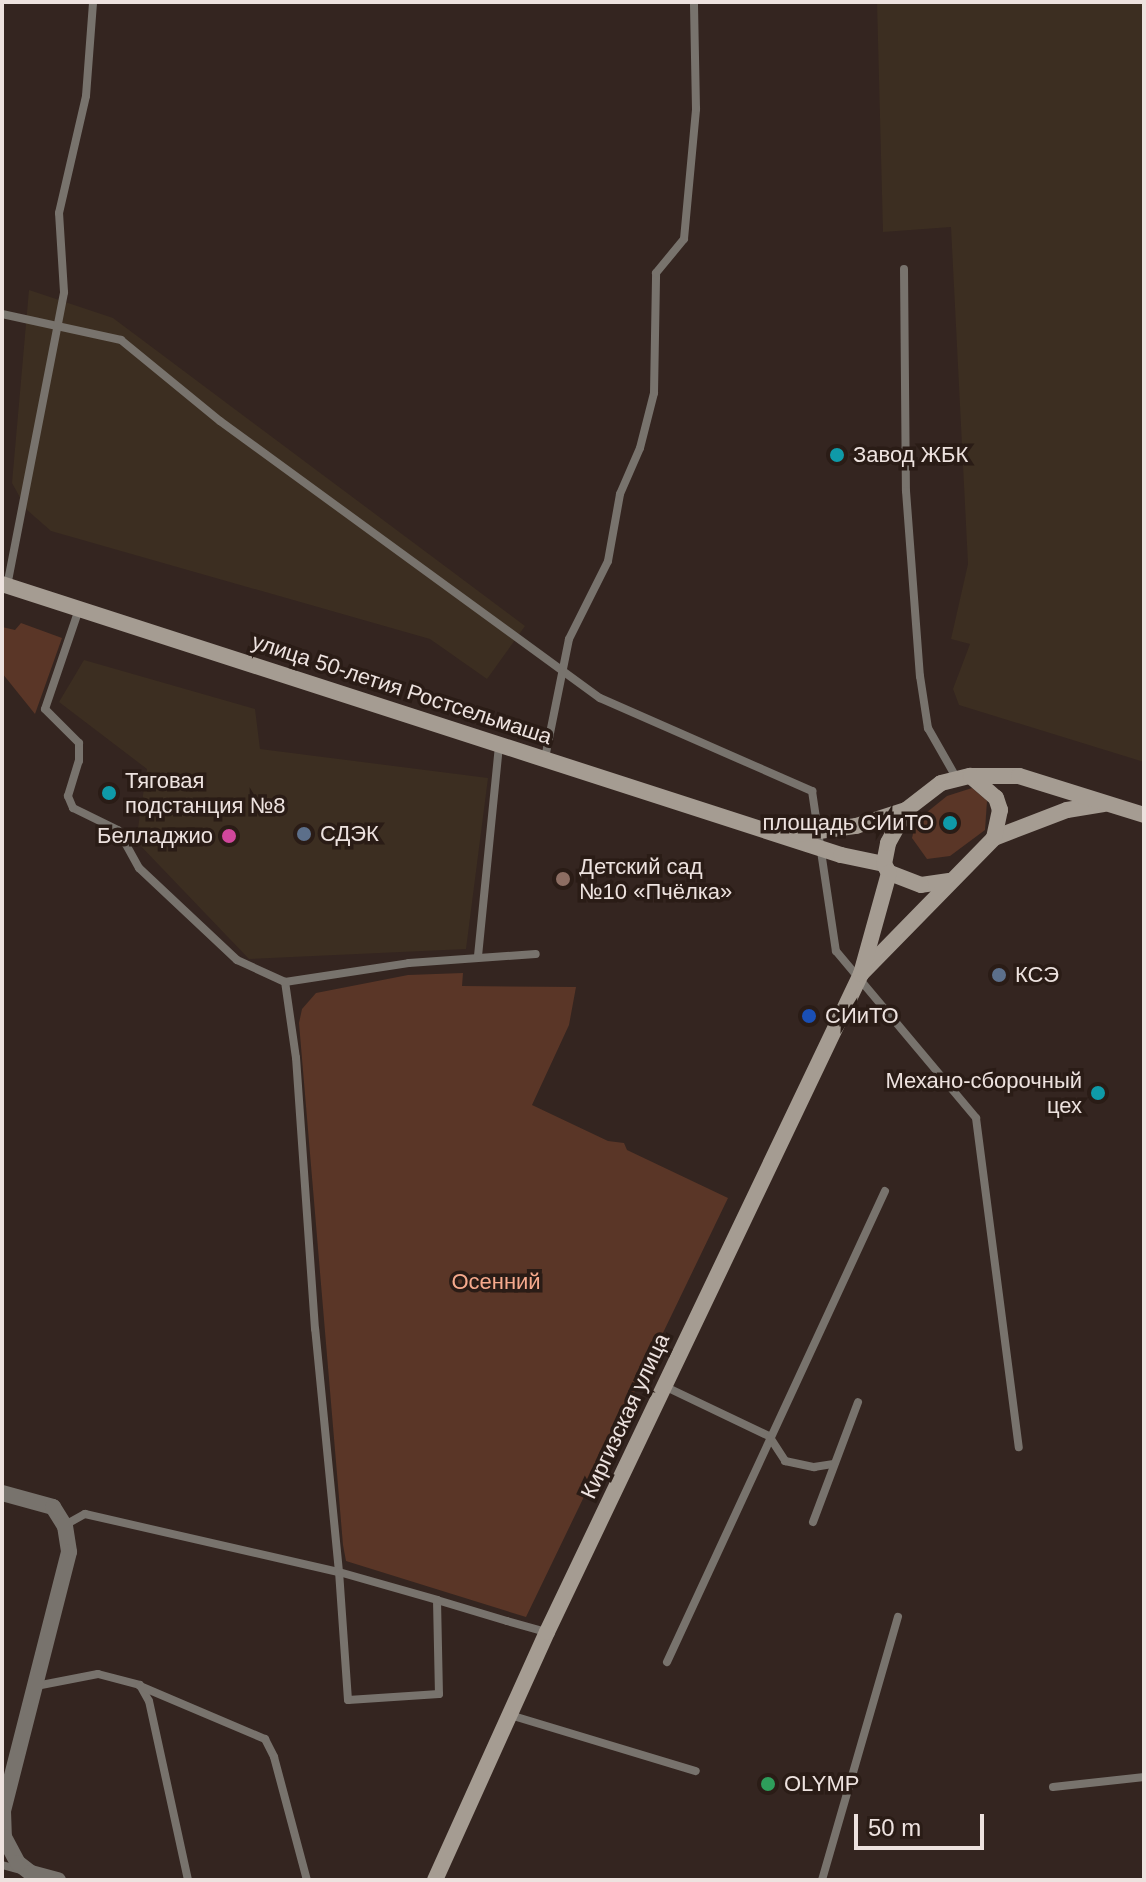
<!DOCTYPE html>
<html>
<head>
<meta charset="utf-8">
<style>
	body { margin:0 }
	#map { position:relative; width:1146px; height:1882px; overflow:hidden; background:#342520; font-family:Arial,sans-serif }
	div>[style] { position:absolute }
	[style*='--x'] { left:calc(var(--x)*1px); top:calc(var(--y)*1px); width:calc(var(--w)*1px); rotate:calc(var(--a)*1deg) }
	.commercial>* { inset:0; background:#3c2e21 }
	.green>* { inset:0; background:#5a3627 }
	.lane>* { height:8px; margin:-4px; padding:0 4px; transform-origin:4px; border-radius:4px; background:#78736d }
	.street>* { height:16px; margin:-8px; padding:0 8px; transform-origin:8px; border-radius:8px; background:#78736d }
	.secondary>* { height:16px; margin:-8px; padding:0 8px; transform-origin:8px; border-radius:8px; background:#a59c92 }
	.dots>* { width:22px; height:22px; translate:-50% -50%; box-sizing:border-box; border:4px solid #2a1c16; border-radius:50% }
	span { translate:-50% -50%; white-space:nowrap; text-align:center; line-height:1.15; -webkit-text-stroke:7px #2a1c16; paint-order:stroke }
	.poi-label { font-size:22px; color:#ede2df }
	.left { translate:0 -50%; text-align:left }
	.right { translate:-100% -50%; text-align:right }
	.street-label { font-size:22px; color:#ede2df }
	.park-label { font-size:22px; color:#f6aa8d }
	.frame { position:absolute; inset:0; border:4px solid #ede2df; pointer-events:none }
	.scale { position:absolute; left:854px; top:1814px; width:130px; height:36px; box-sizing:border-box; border:4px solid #ede2df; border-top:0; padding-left:10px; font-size:24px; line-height:28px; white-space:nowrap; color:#ede2df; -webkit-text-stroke:6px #2a1c16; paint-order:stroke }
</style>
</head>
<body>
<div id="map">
	<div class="commercial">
		<div style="clip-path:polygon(877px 2px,1144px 2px,1144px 762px,959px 705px,953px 689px,970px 644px,951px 639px,968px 564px,951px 227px,883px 232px)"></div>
		<div style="clip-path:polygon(29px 290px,113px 318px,525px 626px,487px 679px,430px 639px,51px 531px,27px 510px,12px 483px)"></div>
		<div style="clip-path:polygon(84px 660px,255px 709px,260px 749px,488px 778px,466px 949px,249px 959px,136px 841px,147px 769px,59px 702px)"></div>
	</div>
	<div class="green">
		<div style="clip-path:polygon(21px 623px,62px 638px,35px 714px,2px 673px,2px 627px,15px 630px)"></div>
		<div style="clip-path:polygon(972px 788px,987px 801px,985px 830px,950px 856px,927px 859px,912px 838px,916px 821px,947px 796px)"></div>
		<div style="clip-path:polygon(463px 973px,462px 986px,576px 987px,569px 1025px,532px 1105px,608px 1141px,624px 1143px,627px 1150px,728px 1198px,526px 1617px,346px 1561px,343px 1545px,299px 1023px,302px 1009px,316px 993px,408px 975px)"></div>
	</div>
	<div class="lane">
		<div style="--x:904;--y:269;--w:222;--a:89.5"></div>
		<div style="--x:906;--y:491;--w:186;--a:85.7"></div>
		<div style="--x:920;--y:676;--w:53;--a:81.3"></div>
		<div style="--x:928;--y:728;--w:56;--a:60.3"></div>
		<div style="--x:2;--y:314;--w:122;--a:12.3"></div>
		<div style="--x:121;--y:340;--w:128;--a:39.3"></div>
		<div style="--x:220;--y:421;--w:470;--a:36.1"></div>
		<div style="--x:600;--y:698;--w:232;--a:23.7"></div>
		<div style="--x:812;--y:791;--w:162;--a:81.5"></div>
		<div style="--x:836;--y:951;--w:218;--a:50"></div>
		<div style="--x:976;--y:1118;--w:332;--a:82.6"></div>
		<div style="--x:7;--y:586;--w:299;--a:-79"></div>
		<div style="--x:64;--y:292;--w:79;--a:-93.6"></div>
		<div style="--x:59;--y:213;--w:120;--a:-77"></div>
		<div style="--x:86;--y:96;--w:94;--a:-85.7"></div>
		<div style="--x:545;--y:758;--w:121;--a:-78.6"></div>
		<div style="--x:569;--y:639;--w:87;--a:-63.4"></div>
		<div style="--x:608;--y:561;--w:68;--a:-79.8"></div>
		<div style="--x:620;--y:494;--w:50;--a:-66.5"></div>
		<div style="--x:640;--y:448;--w:57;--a:-75.7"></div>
		<div style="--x:654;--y:393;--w:120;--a:-89"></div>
		<div style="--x:656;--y:273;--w:44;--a:-50.5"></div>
		<div style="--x:684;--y:239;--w:131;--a:-84.7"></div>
		<div style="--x:696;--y:109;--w:107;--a:-91.1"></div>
		<div style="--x:478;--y:956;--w:213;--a:-84.3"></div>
		<div style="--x:285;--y:982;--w:125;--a:-8.7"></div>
		<div style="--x:409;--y:963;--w:127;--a:-4.1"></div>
		<div style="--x:664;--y:1386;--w:116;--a:25.5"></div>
		<div style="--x:769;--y:1436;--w:30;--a:57"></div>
		<div style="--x:785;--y:1461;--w:30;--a:12"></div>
		<div style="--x:814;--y:1467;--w:20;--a:-9"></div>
		<div style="--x:813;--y:1522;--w:128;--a:-69.4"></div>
		<div style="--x:65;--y:1525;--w:23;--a:-29"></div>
		<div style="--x:85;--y:1514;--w:261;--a:12.9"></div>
		<div style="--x:339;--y:1572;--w:244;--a:-95.6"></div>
		<div style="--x:315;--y:1329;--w:272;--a:-94"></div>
		<div style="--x:296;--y:1058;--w:77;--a:-98.2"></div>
		<div style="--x:285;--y:982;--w:53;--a:-155.4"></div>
		<div style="--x:237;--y:960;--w:134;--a:-136.8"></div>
		<div style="--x:139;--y:868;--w:43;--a:-118.9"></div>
		<div style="--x:118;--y:830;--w:50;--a:-153.9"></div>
		<div style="--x:73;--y:808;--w:13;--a:-113"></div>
		<div style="--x:68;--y:796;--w:37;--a:-73"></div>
		<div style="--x:79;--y:761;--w:18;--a:-90"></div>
		<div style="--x:79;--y:743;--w:48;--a:-135"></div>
		<div style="--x:45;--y:709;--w:106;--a:-71.2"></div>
		<div style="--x:437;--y:1600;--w:94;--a:88.8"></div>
		<div style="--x:439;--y:1694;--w:91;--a:176.2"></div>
		<div style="--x:348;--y:1700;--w:128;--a:-94"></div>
		<div style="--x:339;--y:1572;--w:102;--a:15.9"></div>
		<div style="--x:437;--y:1600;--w:73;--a:16.7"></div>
		<div style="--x:507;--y:1621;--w:41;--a:15.8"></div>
		<div style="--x:667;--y:1662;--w:519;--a:-65.16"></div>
		<div style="--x:36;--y:1686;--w:63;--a:-11"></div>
		<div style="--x:98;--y:1674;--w:43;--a:14.7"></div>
		<div style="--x:140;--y:1685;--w:18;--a:61"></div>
		<div style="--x:149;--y:1701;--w:183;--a:77.7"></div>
		<div style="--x:140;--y:1686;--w:136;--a:23"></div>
		<div style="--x:265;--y:1739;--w:20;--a:63"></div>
		<div style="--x:274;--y:1757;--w:127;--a:75"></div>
		<div style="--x:510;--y:1715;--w:194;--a:16.8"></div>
		<div style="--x:1053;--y:1787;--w:92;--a:-6.3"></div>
		<div style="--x:2;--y:1865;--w:20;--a:15"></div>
		<div style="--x:822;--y:1880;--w:274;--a:-73.9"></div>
	</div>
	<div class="street">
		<div style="--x:2;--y:1493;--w:53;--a:15.4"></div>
		<div style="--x:53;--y:1507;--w:22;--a:58"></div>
		<div style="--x:65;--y:1526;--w:26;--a:81"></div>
		<div style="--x:69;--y:1552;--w:267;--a:104.3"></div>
		<div style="--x:3;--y:1811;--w:26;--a:88"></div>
		<div style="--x:4;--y:1837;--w:30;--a:62"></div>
		<div style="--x:18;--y:1863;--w:16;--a:38"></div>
		<div style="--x:31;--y:1873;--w:28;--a:15"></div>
	</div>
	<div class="secondary">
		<div style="--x:2;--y:584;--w:882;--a:17.9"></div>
		<div style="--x:841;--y:855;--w:44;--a:11.8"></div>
		<div style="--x:791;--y:835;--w:66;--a:-7.9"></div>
		<div style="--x:856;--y:826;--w:52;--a:-17.7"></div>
		<div style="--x:994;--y:838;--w:78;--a:-21"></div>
		<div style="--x:1067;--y:810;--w:37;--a:-9"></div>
		<div style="--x:949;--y:881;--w:28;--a:172"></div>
		<div style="--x:921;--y:885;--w:34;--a:-159"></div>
		<div style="--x:889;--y:873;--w:10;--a:-119"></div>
		<div style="--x:884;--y:864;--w:21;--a:-79"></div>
		<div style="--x:888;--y:843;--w:38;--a:-61"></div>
		<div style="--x:906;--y:810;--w:44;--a:-37.6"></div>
		<div style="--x:941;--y:783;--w:30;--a:-14"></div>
		<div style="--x:970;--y:776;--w:49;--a:0"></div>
		<div style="--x:1019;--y:776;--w:131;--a:17.3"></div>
		<div style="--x:862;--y:973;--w:189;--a:-45.6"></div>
		<div style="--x:994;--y:838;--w:29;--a:-78"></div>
		<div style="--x:1000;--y:810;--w:13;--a:-108"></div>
		<div style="--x:996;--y:798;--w:33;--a:-139"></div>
		<div style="--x:435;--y:1880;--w:272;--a:-65.7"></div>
		<div style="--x:547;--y:1632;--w:729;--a:-64.49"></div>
		<div style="--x:861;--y:974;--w:105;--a:-74.5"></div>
	</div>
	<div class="dots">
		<div style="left:837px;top:455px;background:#0f9aa8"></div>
		<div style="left:109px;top:793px;background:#0f9aa8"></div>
		<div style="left:950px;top:823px;background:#0f9aa8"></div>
		<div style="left:304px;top:834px;background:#5c6f8a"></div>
		<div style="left:229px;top:836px;background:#d1479c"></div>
		<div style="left:563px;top:879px;background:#8d6e63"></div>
		<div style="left:999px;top:975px;background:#5c6f8a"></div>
		<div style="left:809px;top:1016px;background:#1a4fb4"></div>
		<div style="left:1098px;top:1093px;background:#0f9aa8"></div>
		<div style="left:768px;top:1784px;background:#2e9e5b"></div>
	</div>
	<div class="poi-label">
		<span class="left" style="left:853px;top:455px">Завод ЖБК</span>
		<span class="left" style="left:125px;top:793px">Тяговая<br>подстанция №8</span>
		<span class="right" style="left:934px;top:823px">площадь СИиТО</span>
		<span class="left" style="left:320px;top:834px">СДЭК</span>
		<span class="right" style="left:213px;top:836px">Белладжио</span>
		<span class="left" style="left:579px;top:879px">Детский сад<br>№10 «Пчёлка»</span>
		<span class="left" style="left:1015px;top:975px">КСЭ</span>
		<span class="left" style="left:825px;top:1016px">СИиТО</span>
		<span class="right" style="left:1082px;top:1093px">Механо-сборочный<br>цех</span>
		<span class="left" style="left:784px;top:1784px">OLYMP</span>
	</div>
	<div class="street-label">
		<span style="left:402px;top:689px;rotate:18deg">улица 50-летия Ростсельмаша</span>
		<span style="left:625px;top:1416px;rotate:-65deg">Киргизская улица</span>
	</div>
	<div class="park-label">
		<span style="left:496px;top:1282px">Осенний</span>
	</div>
	<div class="frame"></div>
	<div class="scale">50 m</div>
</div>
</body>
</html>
